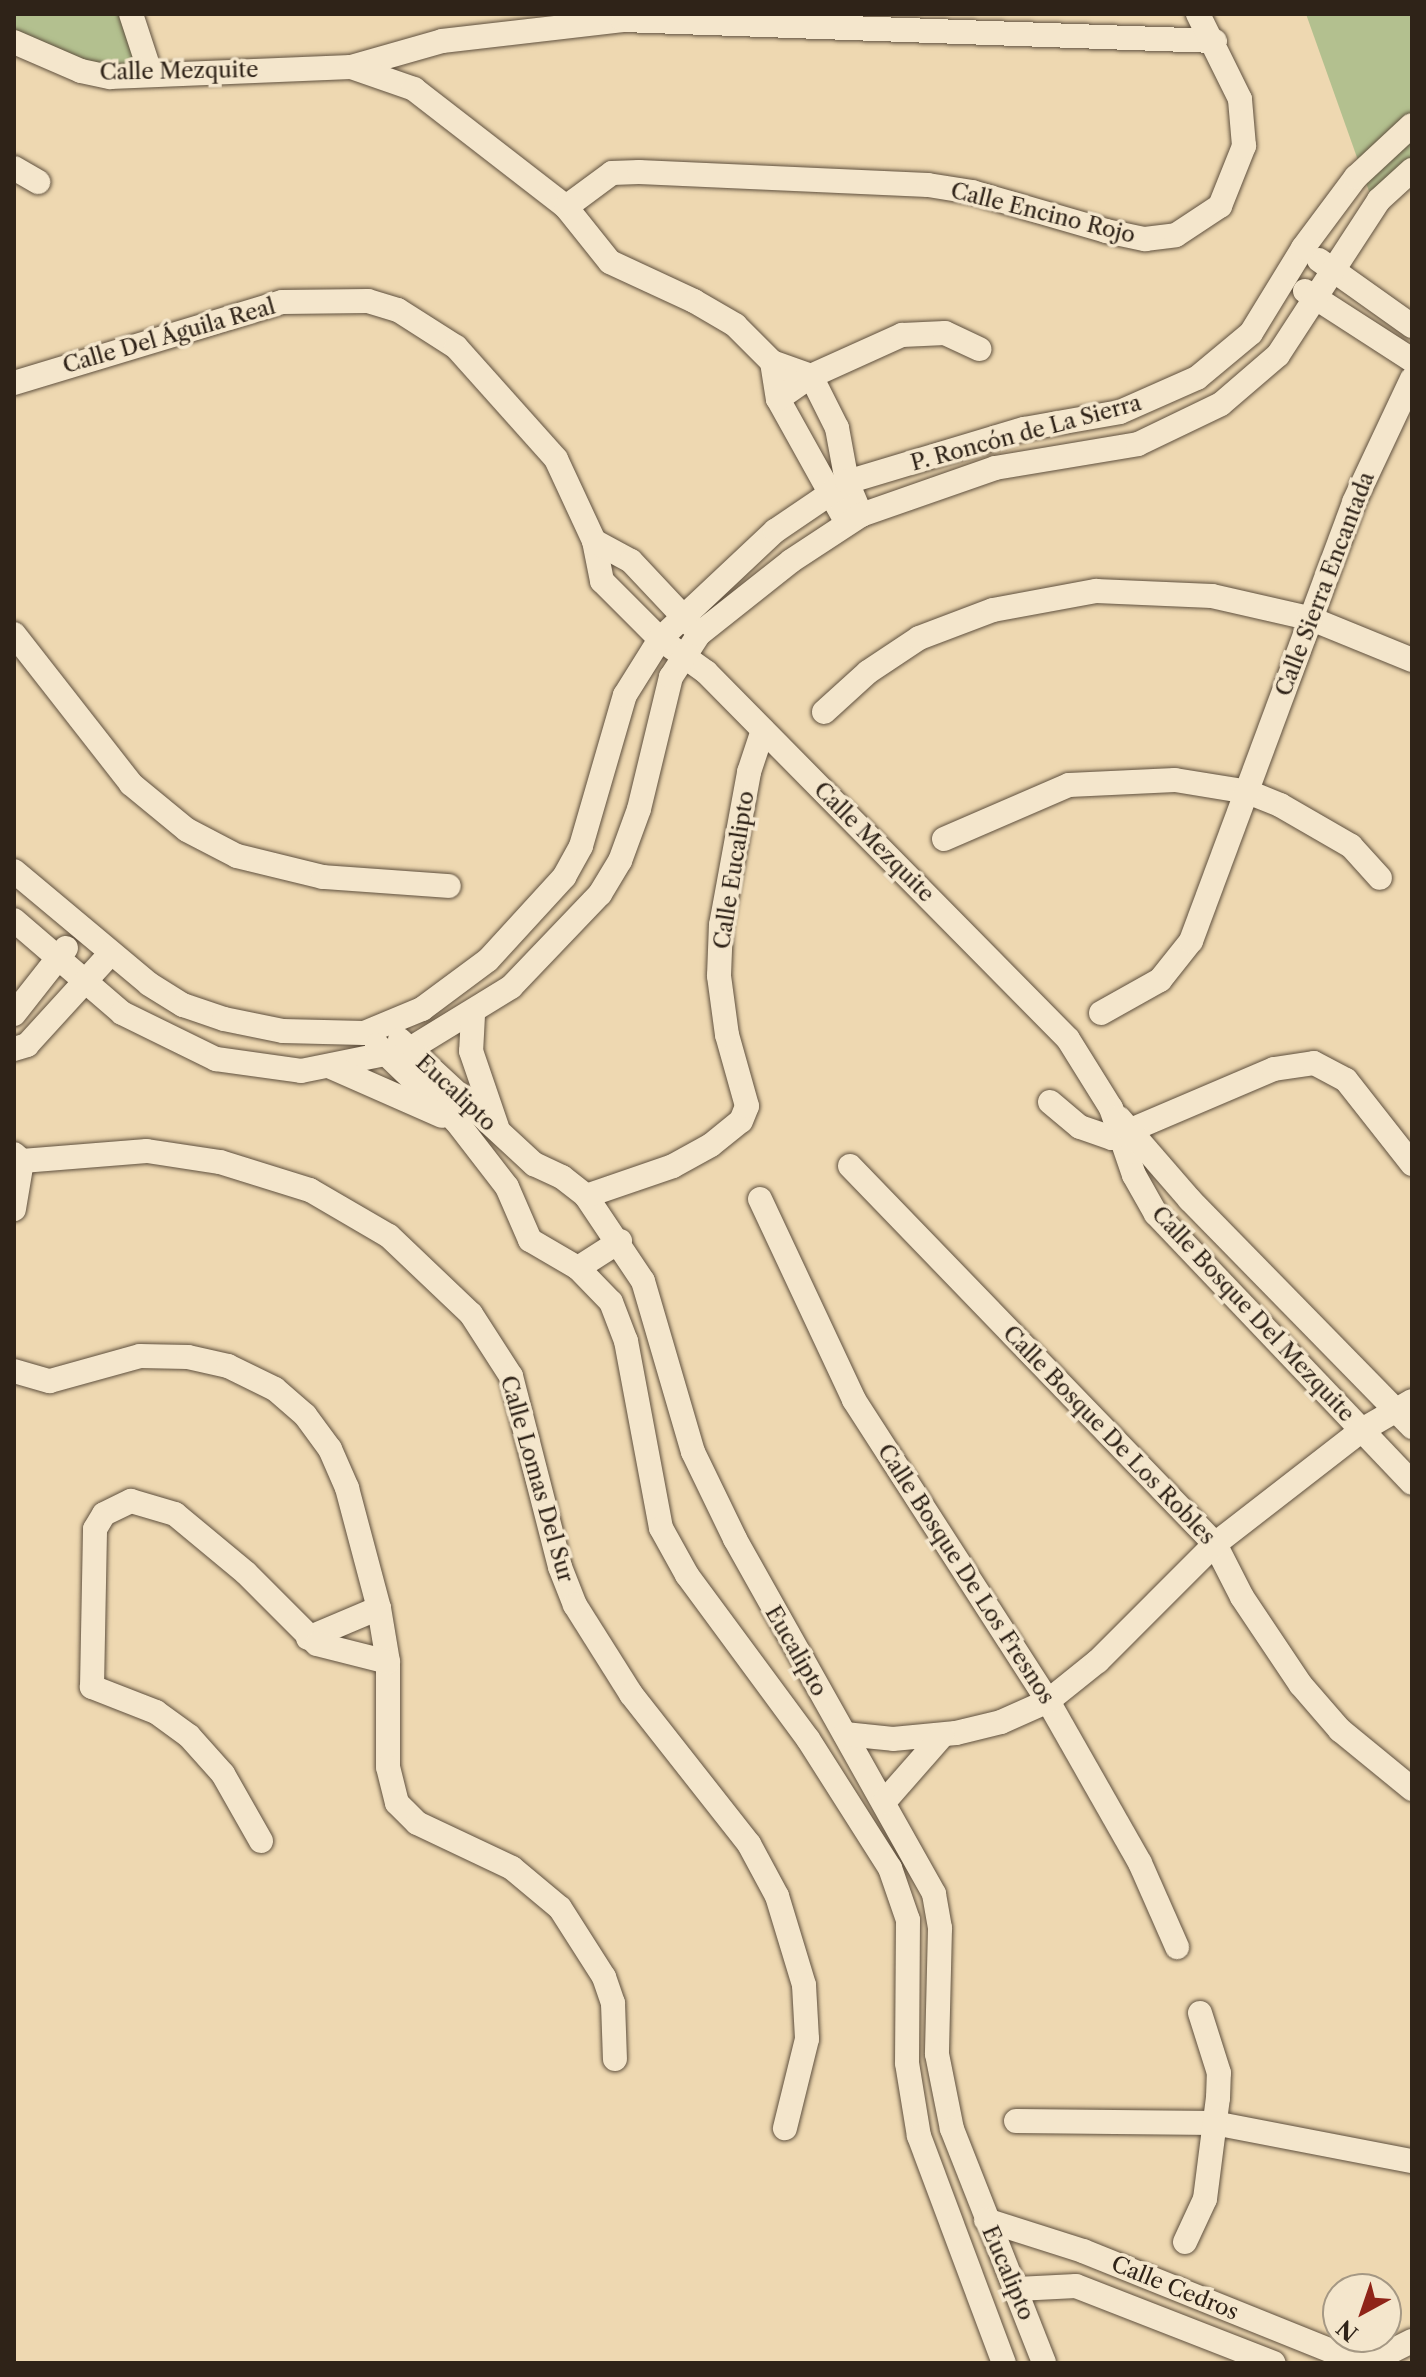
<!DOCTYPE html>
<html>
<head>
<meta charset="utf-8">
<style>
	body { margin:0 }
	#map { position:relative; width:1426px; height:2377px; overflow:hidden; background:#eed8b1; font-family:"Libre Caslon Text",serif }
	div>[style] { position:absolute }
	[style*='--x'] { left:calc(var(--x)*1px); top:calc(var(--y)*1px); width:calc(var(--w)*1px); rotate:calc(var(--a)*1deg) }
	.green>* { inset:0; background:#b3c08f }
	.roads { filter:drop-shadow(0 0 2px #5f503e) drop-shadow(0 0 2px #5f503e) }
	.minor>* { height:24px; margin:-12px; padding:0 12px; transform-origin:12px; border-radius:12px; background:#f4e6cc }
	span { translate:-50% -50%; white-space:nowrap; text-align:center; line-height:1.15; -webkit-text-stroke:7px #f4e6cc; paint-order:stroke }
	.street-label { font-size:22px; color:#2f2318 }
	.frame { position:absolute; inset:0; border:16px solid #2f2318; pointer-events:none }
	.north { position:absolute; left:1322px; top:2273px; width:80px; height:80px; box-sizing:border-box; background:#f4e6cc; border:2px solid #a59884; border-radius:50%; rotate:220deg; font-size:22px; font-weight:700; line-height:32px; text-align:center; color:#2f2318 }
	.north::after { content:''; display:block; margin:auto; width:28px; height:36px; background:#8f2418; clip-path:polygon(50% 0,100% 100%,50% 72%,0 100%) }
</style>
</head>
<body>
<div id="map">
	<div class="green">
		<div style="clip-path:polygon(14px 14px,131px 14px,151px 75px,110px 77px,14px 42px)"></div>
		<div style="clip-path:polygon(1306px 14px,1412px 14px,1412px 181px,1370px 194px)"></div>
	</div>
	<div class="roads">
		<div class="minor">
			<div style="--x:131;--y:14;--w:64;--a:71.8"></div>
			<div style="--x:14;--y:42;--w:73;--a:23.4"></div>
			<div style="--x:81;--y:71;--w:30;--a:12"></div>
			<div style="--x:110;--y:77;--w:241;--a:-2.4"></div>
			<div style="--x:351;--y:67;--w:95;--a:-15.9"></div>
			<div style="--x:442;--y:41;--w:182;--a:-6.6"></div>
			<div style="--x:623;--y:20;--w:592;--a:2.03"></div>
			<div style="--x:351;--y:67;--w:67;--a:19.2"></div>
			<div style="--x:414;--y:89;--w:192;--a:37.8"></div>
			<div style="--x:566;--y:207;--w:70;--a:51.3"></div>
			<div style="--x:610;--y:262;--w:93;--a:24.9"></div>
			<div style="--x:694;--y:301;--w:48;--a:30.3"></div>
			<div style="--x:735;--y:325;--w:52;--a:45"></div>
			<div style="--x:772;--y:362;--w:41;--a:19.7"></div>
			<div style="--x:811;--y:376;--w:58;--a:63.4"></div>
			<div style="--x:837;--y:428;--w:55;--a:79.5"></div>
			<div style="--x:847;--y:482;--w:36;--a:67"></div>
			<div style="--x:14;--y:168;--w:28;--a:30"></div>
			<div style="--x:566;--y:207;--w:57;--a:-36.5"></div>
			<div style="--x:612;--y:173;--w:27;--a:-2"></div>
			<div style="--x:639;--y:172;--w:289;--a:2.6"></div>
			<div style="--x:928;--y:185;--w:45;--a:9"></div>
			<div style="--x:972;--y:192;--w:140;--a:16.2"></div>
			<div style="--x:1106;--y:231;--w:40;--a:12"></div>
			<div style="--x:1145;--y:239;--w:31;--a:-7"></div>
			<div style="--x:1176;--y:235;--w:53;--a:-33.4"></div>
			<div style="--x:1220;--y:206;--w:65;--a:-68.2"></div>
			<div style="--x:1244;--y:146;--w:47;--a:-94.9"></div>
			<div style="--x:1240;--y:99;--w:95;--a:-116.3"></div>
			<div style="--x:1319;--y:260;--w:114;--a:35.4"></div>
			<div style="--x:1305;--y:291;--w:127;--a:32.8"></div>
			<div style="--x:772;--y:362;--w:37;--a:81"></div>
			<div style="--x:778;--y:399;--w:142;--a:60.9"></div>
			<div style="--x:14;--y:383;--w:280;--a:-16.8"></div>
			<div style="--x:282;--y:302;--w:86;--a:-0.7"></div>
			<div style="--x:368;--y:301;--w:31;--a:17"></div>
			<div style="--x:398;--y:310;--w:69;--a:32.5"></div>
			<div style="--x:456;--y:347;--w:150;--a:48.2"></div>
			<div style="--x:556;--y:459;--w:90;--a:65.1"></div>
			<div style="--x:594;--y:541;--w:41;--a:78.7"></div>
			<div style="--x:602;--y:581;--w:82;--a:45"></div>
			<div style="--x:660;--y:639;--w:57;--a:35.7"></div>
			<div style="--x:706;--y:672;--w:515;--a:45.39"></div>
			<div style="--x:1068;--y:1039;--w:81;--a:58.1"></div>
			<div style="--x:1111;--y:1108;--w:71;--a:71.1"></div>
			<div style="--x:1134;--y:1175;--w:45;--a:60.6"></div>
			<div style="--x:1156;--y:1214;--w:371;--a:46.4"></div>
			<div style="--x:778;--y:399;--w:40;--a:-34.9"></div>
			<div style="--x:811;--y:376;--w:100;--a:-24.3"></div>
			<div style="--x:902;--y:335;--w:43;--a:-2.7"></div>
			<div style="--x:945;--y:333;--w:38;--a:25"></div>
			<div style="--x:594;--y:541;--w:42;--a:28.4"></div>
			<div style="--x:631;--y:561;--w:88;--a:46.8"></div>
			<div style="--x:14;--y:634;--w:190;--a:52"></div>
			<div style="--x:131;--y:784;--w:72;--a:39.4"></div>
			<div style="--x:187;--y:830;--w:56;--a:27.5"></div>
			<div style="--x:237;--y:856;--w:89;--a:13.7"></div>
			<div style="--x:323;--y:877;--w:126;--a:4.1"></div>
			<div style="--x:824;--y:712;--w:59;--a:-42.3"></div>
			<div style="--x:868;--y:672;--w:61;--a:-33.7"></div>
			<div style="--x:919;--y:638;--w:79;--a:-20.7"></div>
			<div style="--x:993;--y:610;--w:105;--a:-10.5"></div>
			<div style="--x:1096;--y:591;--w:116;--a:2.5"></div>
			<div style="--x:1212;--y:596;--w:99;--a:12.8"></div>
			<div style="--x:1309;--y:618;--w:111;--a:22.2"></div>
			<div style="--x:944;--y:839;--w:136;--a:-23.4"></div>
			<div style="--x:1069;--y:785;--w:106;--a:-2.7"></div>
			<div style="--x:1175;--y:780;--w:74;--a:9.3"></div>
			<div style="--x:1248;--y:792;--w:35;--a:22"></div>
			<div style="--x:1280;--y:805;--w:82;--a:30"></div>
			<div style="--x:1351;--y:846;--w:43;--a:47.8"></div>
			<div style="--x:14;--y:871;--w:176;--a:39.9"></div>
			<div style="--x:149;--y:984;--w:40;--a:32"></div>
			<div style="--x:183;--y:1005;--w:43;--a:18.9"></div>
			<div style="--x:224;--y:1019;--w:60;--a:11.5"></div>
			<div style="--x:283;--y:1031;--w:81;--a:1.4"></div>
			<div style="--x:364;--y:1033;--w:63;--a:-22.5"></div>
			<div style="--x:422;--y:1009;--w:82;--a:-36.6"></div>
			<div style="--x:488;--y:960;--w:113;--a:-47.5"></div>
			<div style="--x:564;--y:877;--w:35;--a:-61"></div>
			<div style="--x:581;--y:846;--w:157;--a:-73.8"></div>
			<div style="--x:625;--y:695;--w:66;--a:-58"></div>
			<div style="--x:660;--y:639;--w:158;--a:-43.2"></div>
			<div style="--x:775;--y:531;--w:87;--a:-34.2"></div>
			<div style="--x:847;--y:482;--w:185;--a:-16.7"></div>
			<div style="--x:1024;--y:429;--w:97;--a:-10"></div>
			<div style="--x:1120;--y:412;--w:84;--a:-23.8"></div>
			<div style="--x:1197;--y:378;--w:70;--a:-39.8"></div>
			<div style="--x:1251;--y:333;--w:100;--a:-58.5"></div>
			<div style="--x:1303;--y:248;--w:89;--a:-53.3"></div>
			<div style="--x:1356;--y:177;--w:76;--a:-42.9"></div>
			<div style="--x:14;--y:920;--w:143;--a:40.7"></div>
			<div style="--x:122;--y:1013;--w:105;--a:26.1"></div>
			<div style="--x:216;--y:1059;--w:86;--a:8"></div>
			<div style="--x:301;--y:1071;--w:111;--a:-11.4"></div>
			<div style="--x:410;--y:1049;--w:119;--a:-31.5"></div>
			<div style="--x:511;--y:987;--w:129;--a:-46.3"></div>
			<div style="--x:600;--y:894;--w:39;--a:-59"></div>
			<div style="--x:620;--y:861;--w:55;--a:-69.9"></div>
			<div style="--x:639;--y:809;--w:136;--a:-76.4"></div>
			<div style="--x:671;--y:677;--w:51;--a:-56.9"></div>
			<div style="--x:699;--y:634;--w:117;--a:-38.4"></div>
			<div style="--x:791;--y:561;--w:84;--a:-33.3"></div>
			<div style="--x:861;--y:515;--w:142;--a:-19.3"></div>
			<div style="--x:995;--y:468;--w:145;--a:-9.5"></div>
			<div style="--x:1138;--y:444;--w:92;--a:-25.7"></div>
			<div style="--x:1221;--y:404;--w:75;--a:-40.7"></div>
			<div style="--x:1278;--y:355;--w:185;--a:-56.9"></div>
			<div style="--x:1379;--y:200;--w:45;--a:-42.3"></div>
			<div style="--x:1101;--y:1013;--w:68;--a:-29.2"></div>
			<div style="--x:1160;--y:980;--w:50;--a:-51.5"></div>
			<div style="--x:1191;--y:941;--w:468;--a:-69.6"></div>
			<div style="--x:1354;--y:502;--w:136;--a:-64.8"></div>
			<div style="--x:14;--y:1014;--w:84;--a:-51.8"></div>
			<div style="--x:473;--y:1015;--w:36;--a:93"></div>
			<div style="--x:471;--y:1051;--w:80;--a:71.1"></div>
			<div style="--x:400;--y:1040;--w:183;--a:42.8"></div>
			<div style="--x:534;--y:1164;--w:31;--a:25"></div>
			<div style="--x:562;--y:1177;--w:31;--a:38"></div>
			<div style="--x:586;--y:1196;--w:102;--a:56.2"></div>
			<div style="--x:643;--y:1281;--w:178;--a:73.7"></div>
			<div style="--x:693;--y:1452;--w:97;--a:64.2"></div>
			<div style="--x:735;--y:1539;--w:407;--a:60.7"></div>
			<div style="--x:934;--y:1894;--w:35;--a:80"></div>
			<div style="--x:940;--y:1928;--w:126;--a:91.4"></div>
			<div style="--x:937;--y:2054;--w:76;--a:78.7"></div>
			<div style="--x:952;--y:2129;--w:251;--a:68.5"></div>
			<div style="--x:377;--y:1045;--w:110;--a:43.9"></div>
			<div style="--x:456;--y:1121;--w:83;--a:52.3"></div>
			<div style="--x:507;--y:1187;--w:58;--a:66.5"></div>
			<div style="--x:530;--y:1240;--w:56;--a:30.3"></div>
			<div style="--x:578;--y:1268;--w:47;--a:45.9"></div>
			<div style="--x:611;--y:1302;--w:42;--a:69"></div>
			<div style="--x:626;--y:1341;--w:190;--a:79.4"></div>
			<div style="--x:661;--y:1528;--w:54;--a:61"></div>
			<div style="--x:687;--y:1575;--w:204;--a:53.6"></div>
			<div style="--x:808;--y:1739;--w:153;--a:57.6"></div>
			<div style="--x:890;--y:1868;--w:55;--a:70.9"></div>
			<div style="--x:908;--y:1920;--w:143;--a:90.4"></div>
			<div style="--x:907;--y:2063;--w:74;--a:80.7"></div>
			<div style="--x:919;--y:2136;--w:242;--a:69.5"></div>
			<div style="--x:14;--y:1049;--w:14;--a:-17"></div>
			<div style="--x:27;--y:1045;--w:123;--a:-47.6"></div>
			<div style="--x:331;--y:1067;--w:121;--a:23.8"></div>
			<div style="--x:1050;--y:1102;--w:39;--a:40"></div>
			<div style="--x:1080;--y:1127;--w:34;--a:19"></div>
			<div style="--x:1112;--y:1138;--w:176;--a:-23.1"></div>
			<div style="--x:1274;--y:1069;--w:40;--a:-8.5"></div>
			<div style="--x:1314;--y:1063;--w:36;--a:28"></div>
			<div style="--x:1346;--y:1080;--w:107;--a:51.8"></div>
			<div style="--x:1119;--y:1118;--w:108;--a:49.1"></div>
			<div style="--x:1190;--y:1200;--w:318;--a:45.6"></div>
			<div style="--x:14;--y:1154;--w:11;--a:41"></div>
			<div style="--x:22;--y:1161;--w:49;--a:99.5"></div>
			<div style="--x:22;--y:1161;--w:125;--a:-4.6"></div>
			<div style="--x:147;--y:1151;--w:74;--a:8.6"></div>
			<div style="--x:220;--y:1162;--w:94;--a:17.3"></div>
			<div style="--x:310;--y:1190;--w:91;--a:30.2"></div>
			<div style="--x:389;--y:1236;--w:113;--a:43.6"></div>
			<div style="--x:471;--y:1314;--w:74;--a:57.2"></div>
			<div style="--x:511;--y:1376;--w:197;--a:75.6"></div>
			<div style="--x:560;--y:1567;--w:41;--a:68.5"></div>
			<div style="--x:575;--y:1605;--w:105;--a:57.8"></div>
			<div style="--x:631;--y:1694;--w:191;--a:51.8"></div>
			<div style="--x:749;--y:1844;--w:59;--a:61.7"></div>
			<div style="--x:777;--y:1896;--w:93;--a:73.1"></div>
			<div style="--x:804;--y:1985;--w:54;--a:86.8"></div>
			<div style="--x:807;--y:2039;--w:92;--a:103.9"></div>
			<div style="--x:850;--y:1166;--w:525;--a:46"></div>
			<div style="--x:1215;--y:1544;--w:59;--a:63"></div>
			<div style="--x:1242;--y:1597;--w:106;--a:56.2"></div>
			<div style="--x:1301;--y:1685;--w:60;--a:49.1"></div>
			<div style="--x:1340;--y:1730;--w:93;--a:39.3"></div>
			<div style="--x:586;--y:1196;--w:92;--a:-19"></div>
			<div style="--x:673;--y:1166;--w:43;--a:-28.9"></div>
			<div style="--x:711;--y:1145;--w:38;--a:-39"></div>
			<div style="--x:741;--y:1121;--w:16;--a:-68"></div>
			<div style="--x:747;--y:1106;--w:74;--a:-105.7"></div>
			<div style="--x:727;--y:1035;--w:60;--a:-97.7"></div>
			<div style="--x:719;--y:976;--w:51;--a:-87.8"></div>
			<div style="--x:721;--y:925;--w:156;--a:-79.6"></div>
			<div style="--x:749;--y:772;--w:44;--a:-71.6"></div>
			<div style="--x:760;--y:1199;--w:222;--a:64.9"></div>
			<div style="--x:854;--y:1400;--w:358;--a:57.2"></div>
			<div style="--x:1048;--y:1701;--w:186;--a:60.4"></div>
			<div style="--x:1140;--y:1863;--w:92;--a:66.2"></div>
			<div style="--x:578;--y:1268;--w:50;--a:-32.7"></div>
			<div style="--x:14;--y:1371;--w:37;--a:16"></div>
			<div style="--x:50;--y:1381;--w:93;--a:-15.5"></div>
			<div style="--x:140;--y:1356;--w:48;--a:1.2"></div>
			<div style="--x:188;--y:1357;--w:41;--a:12.7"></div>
			<div style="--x:228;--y:1366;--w:52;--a:26.1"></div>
			<div style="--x:275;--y:1389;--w:40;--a:41"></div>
			<div style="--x:305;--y:1415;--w:42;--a:53.7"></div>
			<div style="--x:330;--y:1449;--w:43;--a:66.4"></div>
			<div style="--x:347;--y:1488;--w:124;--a:75.1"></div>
			<div style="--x:379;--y:1608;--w:55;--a:80.5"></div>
			<div style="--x:388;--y:1662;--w:105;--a:90"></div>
			<div style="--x:388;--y:1767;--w:37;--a:76"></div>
			<div style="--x:397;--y:1803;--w:28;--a:45"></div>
			<div style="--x:417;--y:1823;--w:105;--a:25.3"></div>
			<div style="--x:512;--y:1868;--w:62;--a:39.8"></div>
			<div style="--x:560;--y:1908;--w:82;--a:57.5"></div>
			<div style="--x:604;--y:1977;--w:28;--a:71"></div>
			<div style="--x:613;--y:2003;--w:56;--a:88"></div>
			<div style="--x:308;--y:1638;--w:77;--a:-22.9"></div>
			<div style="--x:845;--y:1734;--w:48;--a:5.9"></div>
			<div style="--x:893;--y:1739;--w:63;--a:-5.4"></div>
			<div style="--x:956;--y:1733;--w:46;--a:-13.7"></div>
			<div style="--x:1001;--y:1722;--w:51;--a:-24.1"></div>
			<div style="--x:1048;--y:1701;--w:64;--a:-38.7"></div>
			<div style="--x:1098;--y:1661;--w:165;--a:-45"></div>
			<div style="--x:1215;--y:1544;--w:186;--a:-37.8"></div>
			<div style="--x:1362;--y:1430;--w:58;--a:-30.1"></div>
			<div style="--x:884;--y:1802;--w:88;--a:-48.7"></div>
			<div style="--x:261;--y:1841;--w:77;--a:-119.6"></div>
			<div style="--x:223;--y:1774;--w:51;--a:-131.8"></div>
			<div style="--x:189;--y:1736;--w:41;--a:-144"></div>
			<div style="--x:156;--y:1712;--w:69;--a:-158.7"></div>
			<div style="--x:92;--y:1687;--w:158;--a:-88.9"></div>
			<div style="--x:95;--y:1529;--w:17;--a:-59"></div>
			<div style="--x:104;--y:1514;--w:30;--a:-26"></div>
			<div style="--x:131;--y:1501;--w:46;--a:16.5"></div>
			<div style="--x:175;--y:1514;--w:92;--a:39.7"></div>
			<div style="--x:246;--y:1573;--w:100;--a:45"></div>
			<div style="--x:317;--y:1644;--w:73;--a:14.2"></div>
			<div style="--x:1016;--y:2121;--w:198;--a:0.6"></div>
			<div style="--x:1214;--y:2123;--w:202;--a:10.9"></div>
			<div style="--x:986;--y:2220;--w:102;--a:17.7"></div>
			<div style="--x:1083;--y:2251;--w:301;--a:21.9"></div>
			<div style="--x:1185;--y:2242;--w:47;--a:-65.1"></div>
			<div style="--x:1205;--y:2199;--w:102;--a:-82.7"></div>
			<div style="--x:1218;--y:2098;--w:25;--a:-88"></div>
			<div style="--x:1219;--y:2073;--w:63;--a:-107.6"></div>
			<div style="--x:1017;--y:2289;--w:59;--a:-2.9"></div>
			<div style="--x:1076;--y:2286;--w:212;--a:21.3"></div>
			<div style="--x:1368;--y:2363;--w:49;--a:-26.6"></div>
		</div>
	</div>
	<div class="street-label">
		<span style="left:179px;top:71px;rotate:-1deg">Calle Mezquite</span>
		<span style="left:1043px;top:213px;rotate:14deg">Calle Encino Rojo</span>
		<span style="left:169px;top:336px;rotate:-16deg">Calle Del Águila Real</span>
		<span style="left:1026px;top:433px;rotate:-15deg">P. Roncón de La Sierra</span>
		<span style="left:1325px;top:584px;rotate:-69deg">Calle Sierra Encantada</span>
		<span style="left:874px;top:842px;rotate:45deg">Calle Mezquite</span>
		<span style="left:734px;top:870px;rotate:-81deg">Calle Eucalipto</span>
		<span style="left:456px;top:1093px;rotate:43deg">Eucalipto</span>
		<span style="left:1253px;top:1314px;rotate:47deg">Calle Bosque Del Mezquite</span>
		<span style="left:1109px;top:1435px;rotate:46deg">Calle Bosque De Los Robles</span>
		<span style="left:537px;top:1479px;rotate:74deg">Calle Lomas Del Sur</span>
		<span style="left:966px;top:1574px;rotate:57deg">Calle Bosque De Los Fresnos</span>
		<span style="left:796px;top:1651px;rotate:60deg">Eucalipto</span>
		<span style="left:1008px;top:2273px;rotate:67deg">Eucalipto</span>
		<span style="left:1175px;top:2288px;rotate:22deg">Calle Cedros</span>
	</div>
	<div class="frame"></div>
	<div class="north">N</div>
</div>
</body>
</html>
